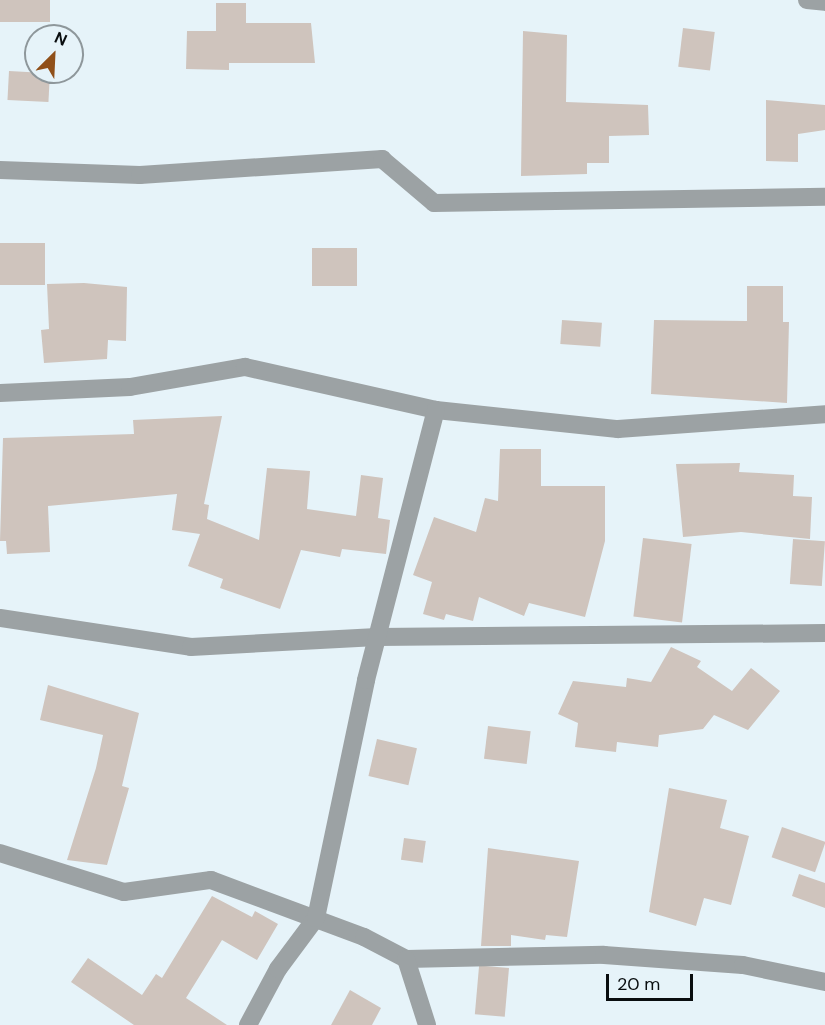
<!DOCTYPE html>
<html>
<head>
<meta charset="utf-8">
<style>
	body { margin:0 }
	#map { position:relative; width:825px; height:1025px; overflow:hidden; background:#e6f3f9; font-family:"DM Sans",sans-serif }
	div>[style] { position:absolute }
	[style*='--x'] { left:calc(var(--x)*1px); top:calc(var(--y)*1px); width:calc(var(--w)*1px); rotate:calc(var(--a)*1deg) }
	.building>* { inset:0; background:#cfc4bd; transform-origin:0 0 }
	.street>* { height:18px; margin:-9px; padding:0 9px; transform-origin:9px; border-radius:9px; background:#9ca2a4 }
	span { translate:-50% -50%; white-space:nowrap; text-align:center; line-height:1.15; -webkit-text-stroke:4.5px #e6f3f9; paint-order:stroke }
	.north { position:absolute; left:24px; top:24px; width:60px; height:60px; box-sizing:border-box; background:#e6f3f9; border:2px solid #8e979b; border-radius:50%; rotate:24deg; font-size:16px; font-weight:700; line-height:24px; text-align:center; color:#090d0f }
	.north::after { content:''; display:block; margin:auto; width:21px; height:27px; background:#90501a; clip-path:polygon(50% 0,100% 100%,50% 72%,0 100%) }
	.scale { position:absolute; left:606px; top:974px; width:87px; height:27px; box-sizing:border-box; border:3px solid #090d0f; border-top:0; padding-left:8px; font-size:18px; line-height:21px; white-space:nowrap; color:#090d0f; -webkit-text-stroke:4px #e6f3f9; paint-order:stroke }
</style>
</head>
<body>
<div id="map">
	<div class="building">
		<div style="left:0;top:0;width:50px;height:22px"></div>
		<div style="clip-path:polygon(216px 3px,246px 3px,246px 23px,311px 23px,315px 63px,229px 63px,229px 70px,186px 69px,187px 31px,216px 31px)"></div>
		<div style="left:683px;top:28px;width:32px;height:39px;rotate:7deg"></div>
		<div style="clip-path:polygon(523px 31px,567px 35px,566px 102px,648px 105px,649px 135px,609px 136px,609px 163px,587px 163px,587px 174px,521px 176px)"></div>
		<div style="left:9px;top:71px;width:41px;height:29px;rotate:3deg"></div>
		<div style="clip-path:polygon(766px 100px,825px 105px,825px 130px,798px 134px,798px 162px,766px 161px)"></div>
		<div style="left:0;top:243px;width:45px;height:42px"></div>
		<div style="left:312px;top:248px;width:45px;height:38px"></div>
		<div style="clip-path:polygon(84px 283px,127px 287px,126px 341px,108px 340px,107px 359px,44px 363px,41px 330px,49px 329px,47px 284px)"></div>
		<div style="clip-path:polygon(747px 286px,783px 286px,783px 322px,789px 322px,787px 403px,651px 394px,654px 320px,747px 321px)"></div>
		<div style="left:562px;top:320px;width:40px;height:24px;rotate:4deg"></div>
		<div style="clip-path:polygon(222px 416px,204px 504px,209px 505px,207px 519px,259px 540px,267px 468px,310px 471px,307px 509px,356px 516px,361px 475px,383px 478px,378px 518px,390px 520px,386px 554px,342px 549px,340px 557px,301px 550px,280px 609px,220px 588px,223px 579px,188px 566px,200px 534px,172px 530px,177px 494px,48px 506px,50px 552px,7px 554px,6px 541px,0 541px,3px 438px,134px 434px,133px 420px)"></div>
		<div style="clip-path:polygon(500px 449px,541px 449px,541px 486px,605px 486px,605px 541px,585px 617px,529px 603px,524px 616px,479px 597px,473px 621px,446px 614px,444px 620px,423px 614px,432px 582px,413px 575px,434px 517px,476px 532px,485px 498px,498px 501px)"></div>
		<div style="clip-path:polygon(740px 463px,739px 472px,794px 475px,793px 496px,812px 497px,810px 539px,741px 532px,683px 537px,676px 464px)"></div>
		<div style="left:643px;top:538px;width:49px;height:79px;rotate:7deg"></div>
		<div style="left:793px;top:539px;width:32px;height:45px;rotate:4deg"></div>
		<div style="clip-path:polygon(671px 647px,701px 661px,697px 667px,732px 691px,751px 668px,780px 691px,748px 730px,714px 715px,703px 729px,659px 735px,658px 747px,617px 742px,616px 752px,575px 747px,578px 723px,558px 714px,573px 681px,626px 687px,627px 678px,651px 682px)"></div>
		<div style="clip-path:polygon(48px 685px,139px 713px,122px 786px,129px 788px,107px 865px,67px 860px,96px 768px,103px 735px,40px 720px)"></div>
		<div style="left:488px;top:726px;width:43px;height:33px;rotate:7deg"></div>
		<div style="left:377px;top:739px;width:41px;height:38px;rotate:13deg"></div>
		<div style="clip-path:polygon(669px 788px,727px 800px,720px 828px,749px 836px,731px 905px,704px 898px,696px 926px,649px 912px)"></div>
		<div style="left:782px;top:827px;width:46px;height:32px;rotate:19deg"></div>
		<div style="left:404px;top:838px;width:22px;height:22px;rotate:8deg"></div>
		<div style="clip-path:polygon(488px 848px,579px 861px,567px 937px,546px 935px,545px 940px,511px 935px,511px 946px,481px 946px)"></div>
		<div style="clip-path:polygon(799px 874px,825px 883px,825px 908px,792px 896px)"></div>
		<div style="clip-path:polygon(212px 896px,252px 917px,255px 911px,278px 924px,257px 960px,222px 940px,186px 998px,227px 1025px,134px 1025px,71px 982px,88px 958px,142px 995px,156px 974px,162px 978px)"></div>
		<div style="left:509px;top:968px;width:49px;height:30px;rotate:95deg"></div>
		<div style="clip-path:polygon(350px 990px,381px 1008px,372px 1025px,331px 1025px)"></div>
	</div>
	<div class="street">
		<div style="--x:807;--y:0;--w:18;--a:6"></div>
		<div style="--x:0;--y:170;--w:140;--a:2"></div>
		<div style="--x:140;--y:175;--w:243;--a:-3.8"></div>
		<div style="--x:382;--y:159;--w:68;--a:40.2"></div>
		<div style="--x:434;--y:203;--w:391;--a:-0.9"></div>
		<div style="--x:0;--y:393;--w:130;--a:-2.6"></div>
		<div style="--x:130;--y:387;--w:117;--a:-9.9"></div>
		<div style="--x:245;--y:367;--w:196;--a:12.7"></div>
		<div style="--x:436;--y:410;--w:183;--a:6"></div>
		<div style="--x:618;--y:429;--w:208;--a:-4.1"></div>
		<div style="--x:0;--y:618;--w:193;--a:8.6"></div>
		<div style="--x:191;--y:647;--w:186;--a:-3.1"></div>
		<div style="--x:377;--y:637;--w:448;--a:-0.5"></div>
		<div style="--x:0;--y:853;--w:130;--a:17.5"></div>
		<div style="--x:124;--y:892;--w:88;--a:-7.9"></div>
		<div style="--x:211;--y:880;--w:163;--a:20.4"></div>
		<div style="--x:364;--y:937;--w:47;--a:27.6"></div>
		<div style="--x:406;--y:959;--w:198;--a:-1.2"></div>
		<div style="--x:604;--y:955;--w:139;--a:4.1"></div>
		<div style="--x:743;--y:965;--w:84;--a:11.7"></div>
		<div style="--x:406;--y:959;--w:69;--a:72.3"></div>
		<div style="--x:248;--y:1025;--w:64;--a:-61.8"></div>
		<div style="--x:278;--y:969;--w:64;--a:-53.3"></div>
		<div style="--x:316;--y:918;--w:243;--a:-78.1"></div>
		<div style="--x:366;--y:680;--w:279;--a:-75.5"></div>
	</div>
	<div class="north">N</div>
	<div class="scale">20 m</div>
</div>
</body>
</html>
